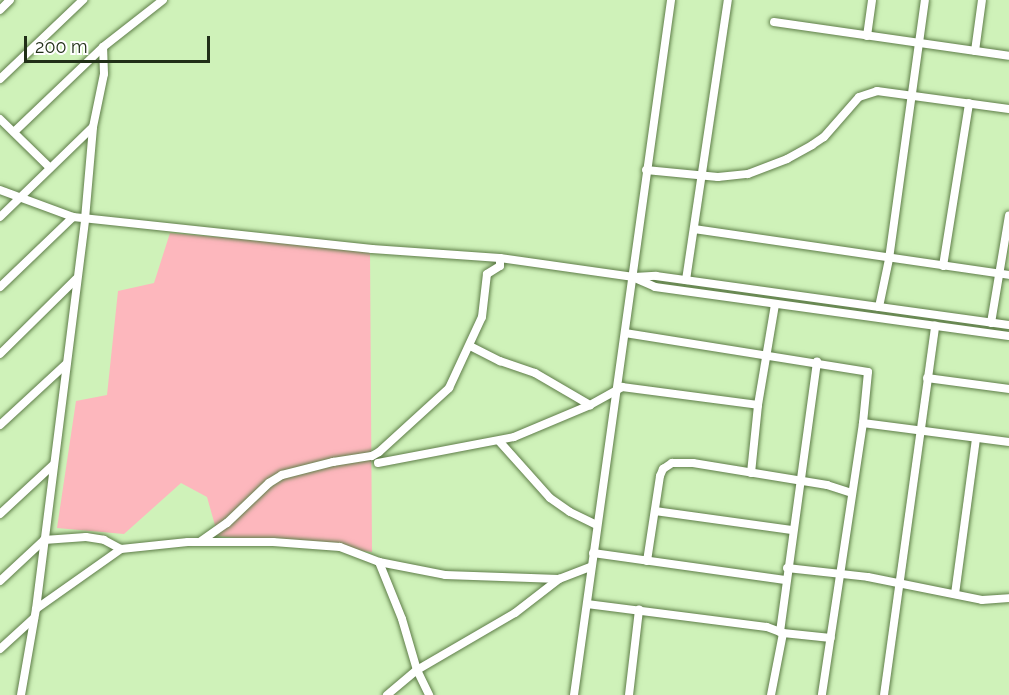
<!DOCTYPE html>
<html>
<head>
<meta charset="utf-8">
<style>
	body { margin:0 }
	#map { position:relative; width:1009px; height:695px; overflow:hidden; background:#cff2b9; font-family:Raleway,sans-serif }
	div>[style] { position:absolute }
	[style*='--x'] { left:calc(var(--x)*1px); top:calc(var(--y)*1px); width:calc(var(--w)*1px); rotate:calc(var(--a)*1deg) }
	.green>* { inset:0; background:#fdb7bd }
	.roads { filter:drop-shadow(0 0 2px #5e7d48) drop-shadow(0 0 2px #5e7d48) }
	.minor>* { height:8px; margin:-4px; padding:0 4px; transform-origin:4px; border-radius:4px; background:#fff }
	span { translate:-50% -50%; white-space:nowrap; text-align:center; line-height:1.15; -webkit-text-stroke:4.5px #fff; paint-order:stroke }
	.scale { position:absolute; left:24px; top:36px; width:186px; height:27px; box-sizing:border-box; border:3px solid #212f18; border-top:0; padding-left:8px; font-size:18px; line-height:21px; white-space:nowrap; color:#212f18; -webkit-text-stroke:4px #fff; paint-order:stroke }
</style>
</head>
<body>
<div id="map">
	<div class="green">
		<div style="clip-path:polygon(170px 233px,370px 250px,372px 552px,218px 536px,207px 497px,181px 483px,124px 534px,57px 528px,76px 401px,107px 395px,118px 291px,154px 283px)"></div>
	</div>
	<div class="roads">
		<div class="minor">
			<div style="--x:0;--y:10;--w:14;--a:-45"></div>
			<div style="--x:774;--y:22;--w:237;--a:8.2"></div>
			<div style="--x:867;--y:36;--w:36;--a:-82"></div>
			<div style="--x:975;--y:51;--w:51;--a:-82.2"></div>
			<div style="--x:0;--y:79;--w:115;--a:-43.6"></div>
			<div style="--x:0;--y:119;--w:70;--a:44.4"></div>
			<div style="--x:14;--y:132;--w:123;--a:-43.7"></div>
			<div style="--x:103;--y:47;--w:76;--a:-38.1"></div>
			<div style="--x:646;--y:170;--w:72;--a:5.6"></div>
			<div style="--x:718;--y:177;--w:30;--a:-6"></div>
			<div style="--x:748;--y:174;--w:42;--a:-21"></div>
			<div style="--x:787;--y:159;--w:29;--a:-29"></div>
			<div style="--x:812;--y:145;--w:14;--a:-34"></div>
			<div style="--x:824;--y:137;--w:53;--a:-48.8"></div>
			<div style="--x:859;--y:97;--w:19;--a:-18"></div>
			<div style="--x:877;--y:91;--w:133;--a:7.8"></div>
			<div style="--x:0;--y:190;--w:78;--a:20.3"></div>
			<div style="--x:73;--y:217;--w:301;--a:6.1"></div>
			<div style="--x:372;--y:249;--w:128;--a:4"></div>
			<div style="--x:500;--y:258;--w:135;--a:8.1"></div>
			<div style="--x:634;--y:277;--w:22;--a:-3"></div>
			<div style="--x:656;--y:276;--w:356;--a:7.9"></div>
			<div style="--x:0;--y:217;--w:129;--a:-44.1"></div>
			<div style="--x:694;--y:229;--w:318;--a:8.3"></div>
			<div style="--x:943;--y:266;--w:165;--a:-80.9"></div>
			<div style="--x:635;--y:278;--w:22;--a:24"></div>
			<div style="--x:655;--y:287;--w:357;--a:7.9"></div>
			<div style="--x:686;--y:280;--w:283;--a:-81.5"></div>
			<div style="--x:0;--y:287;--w:101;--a:-43.8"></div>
			<div style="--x:879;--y:307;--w:49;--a:-78.2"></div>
			<div style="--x:889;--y:259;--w:261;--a:-82.1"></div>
			<div style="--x:991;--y:323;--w:109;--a:-80.5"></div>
			<div style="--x:625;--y:333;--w:246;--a:9.1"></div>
			<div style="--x:868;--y:372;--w:51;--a:95.6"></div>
			<div style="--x:863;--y:423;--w:275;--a:98.6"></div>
			<div style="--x:470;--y:346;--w:34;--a:27"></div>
			<div style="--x:500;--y:361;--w:37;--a:19"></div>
			<div style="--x:535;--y:373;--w:64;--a:30.2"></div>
			<div style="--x:0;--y:354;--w:107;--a:-44.6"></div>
			<div style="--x:927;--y:378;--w:83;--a:7.6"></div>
			<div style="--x:863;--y:423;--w:147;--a:7.4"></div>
			<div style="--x:0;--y:425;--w:90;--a:-42.7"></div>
			<div style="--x:499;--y:441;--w:76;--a:48.2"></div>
			<div style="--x:550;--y:498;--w:24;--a:35"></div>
			<div style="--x:570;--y:512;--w:30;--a:26"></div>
			<div style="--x:378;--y:463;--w:138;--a:-10.8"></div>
			<div style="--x:514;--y:437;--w:82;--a:-22.8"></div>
			<div style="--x:590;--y:405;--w:37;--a:-29"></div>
			<div style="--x:622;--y:387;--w:137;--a:7.5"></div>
			<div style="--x:751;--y:473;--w:68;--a:-84.1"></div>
			<div style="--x:758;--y:405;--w:102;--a:-80.4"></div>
			<div style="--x:655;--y:511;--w:138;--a:7.9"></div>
			<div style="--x:0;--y:514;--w:72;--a:-42.8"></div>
			<div style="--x:201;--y:541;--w:32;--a:-35"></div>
			<div style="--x:227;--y:523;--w:58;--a:-43.6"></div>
			<div style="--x:269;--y:483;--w:15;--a:-32"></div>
			<div style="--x:282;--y:475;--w:53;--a:-14.3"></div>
			<div style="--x:333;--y:462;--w:39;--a:-9"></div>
			<div style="--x:372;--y:456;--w:8;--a:-30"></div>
			<div style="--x:379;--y:452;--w:95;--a:-42.4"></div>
			<div style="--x:449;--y:388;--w:78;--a:-65.1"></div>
			<div style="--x:482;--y:317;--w:43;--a:-83.4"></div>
			<div style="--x:487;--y:274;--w:15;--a:-32"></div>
			<div style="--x:500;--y:266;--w:8;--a:-90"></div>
			<div style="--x:593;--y:553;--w:194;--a:8"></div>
			<div style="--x:647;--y:561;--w:86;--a:-81.3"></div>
			<div style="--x:660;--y:476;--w:8;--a:-67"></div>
			<div style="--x:663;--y:469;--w:11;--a:-34"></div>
			<div style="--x:672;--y:463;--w:21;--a:0"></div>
			<div style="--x:693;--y:463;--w:136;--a:9.3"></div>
			<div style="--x:827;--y:485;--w:26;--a:18"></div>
			<div style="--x:379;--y:562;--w:61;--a:68"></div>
			<div style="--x:402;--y:619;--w:53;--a:73.6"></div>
			<div style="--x:417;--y:670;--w:28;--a:64"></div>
			<div style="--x:787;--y:568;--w:81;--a:6.3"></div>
			<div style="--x:868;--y:577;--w:116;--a:11.4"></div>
			<div style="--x:982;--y:600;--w:27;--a:-4"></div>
			<div style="--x:0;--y:581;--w:60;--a:-43"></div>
			<div style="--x:44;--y:540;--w:42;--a:-4.1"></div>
			<div style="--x:86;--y:537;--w:18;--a:9"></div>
			<div style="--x:104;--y:540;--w:19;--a:28"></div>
			<div style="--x:955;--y:594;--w:157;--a:-82.3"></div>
			<div style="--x:587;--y:604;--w:181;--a:7.3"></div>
			<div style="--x:767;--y:627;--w:17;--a:21"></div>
			<div style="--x:783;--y:633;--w:48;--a:5.9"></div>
			<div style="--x:36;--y:609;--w:104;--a:-35.2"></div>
			<div style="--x:121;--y:549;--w:67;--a:-6"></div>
			<div style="--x:188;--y:542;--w:85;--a:0"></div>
			<div style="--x:273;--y:542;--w:67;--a:4.3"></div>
			<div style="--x:340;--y:547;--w:42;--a:21"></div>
			<div style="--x:379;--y:562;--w:67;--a:11.1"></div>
			<div style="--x:445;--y:575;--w:114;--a:2"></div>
			<div style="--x:780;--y:632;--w:273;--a:-82.2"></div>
			<div style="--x:0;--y:649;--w:46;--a:-42.4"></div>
			<div style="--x:21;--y:695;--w:87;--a:-80.1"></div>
			<div style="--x:36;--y:609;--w:393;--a:-82.8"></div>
			<div style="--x:85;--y:219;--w:92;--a:-85"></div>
			<div style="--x:93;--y:127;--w:54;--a:-78.3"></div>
			<div style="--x:104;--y:74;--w:27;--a:-92"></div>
			<div style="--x:387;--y:695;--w:39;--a:-40"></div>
			<div style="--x:417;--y:670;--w:113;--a:-30.2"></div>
			<div style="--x:515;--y:613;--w:56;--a:-37.7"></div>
			<div style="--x:559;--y:579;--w:34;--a:-21"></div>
			<div style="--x:574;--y:695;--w:702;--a:-82.05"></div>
			<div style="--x:629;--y:695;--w:86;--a:-83.3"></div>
			<div style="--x:771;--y:695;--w:63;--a:-79"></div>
			<div style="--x:884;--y:695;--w:373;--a:-82.1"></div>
		</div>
	</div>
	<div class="scale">200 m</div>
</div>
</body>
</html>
